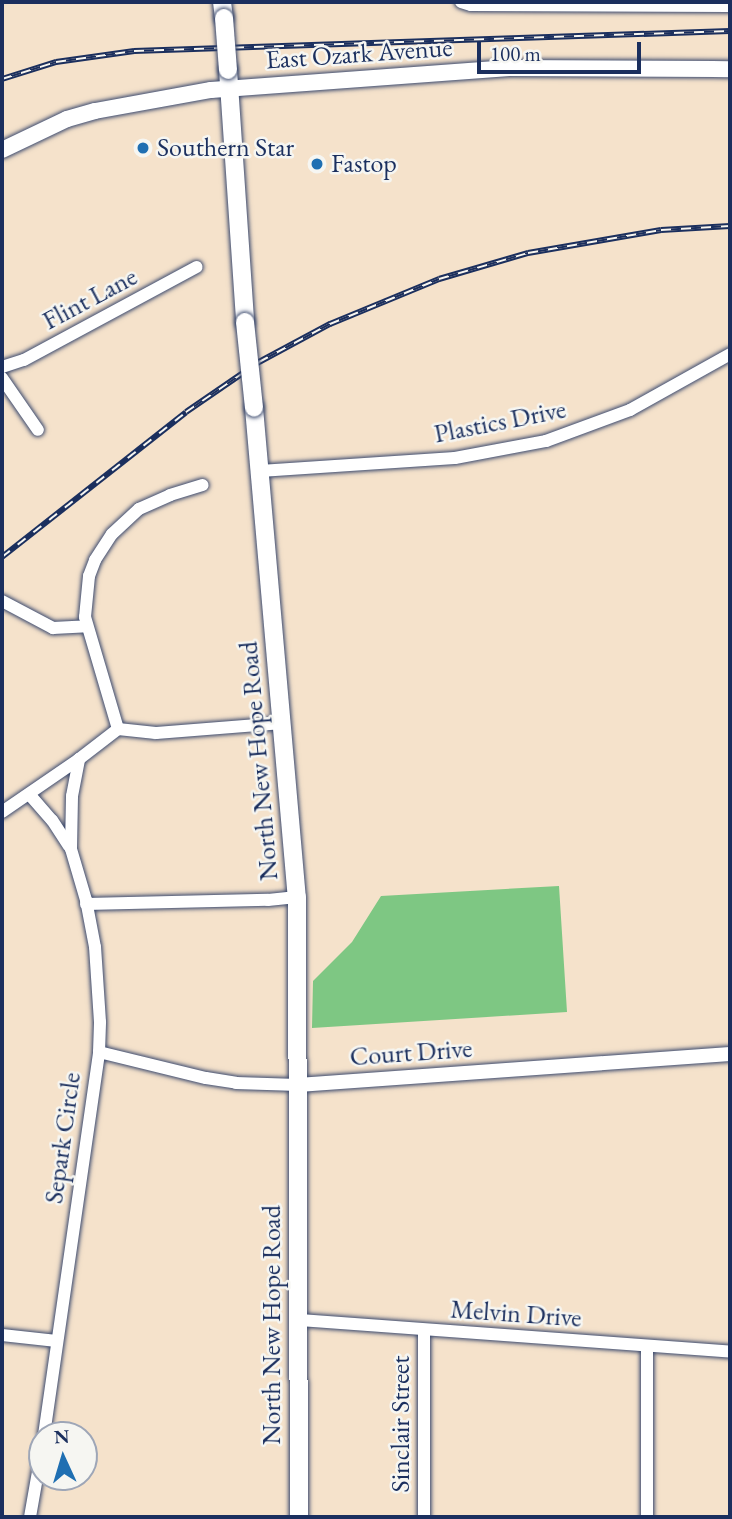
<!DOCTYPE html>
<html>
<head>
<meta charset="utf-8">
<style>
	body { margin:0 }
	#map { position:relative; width:732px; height:1519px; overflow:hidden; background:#f5e2cb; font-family:"EB Garamond",serif }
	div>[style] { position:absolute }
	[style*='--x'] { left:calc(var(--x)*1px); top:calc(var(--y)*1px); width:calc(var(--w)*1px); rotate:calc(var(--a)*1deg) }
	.green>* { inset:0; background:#7ec783 }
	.roads { filter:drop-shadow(0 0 2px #3c4a6e) drop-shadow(0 0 2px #3c4a6e) }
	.minor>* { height:12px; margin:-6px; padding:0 6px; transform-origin:6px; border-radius:6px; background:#fff }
	.tertiary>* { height:14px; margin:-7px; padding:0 7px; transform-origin:7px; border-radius:7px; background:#fff }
	.secondary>* { height:16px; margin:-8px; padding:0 8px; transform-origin:8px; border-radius:8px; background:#fff }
	.primary>* { height:18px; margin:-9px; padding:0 9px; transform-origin:9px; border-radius:9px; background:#fff }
	.rail>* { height:6px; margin-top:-3px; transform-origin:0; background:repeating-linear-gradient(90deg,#f6f6f2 0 10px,#1b2f5e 0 20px); box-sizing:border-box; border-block:2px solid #1b2f5e }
	.bridges { filter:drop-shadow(0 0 2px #3c4a6e) drop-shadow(0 0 2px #3c4a6e) }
	.primary-bridge>* { height:18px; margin:-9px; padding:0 9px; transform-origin:9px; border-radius:9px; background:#fff }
	.dots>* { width:19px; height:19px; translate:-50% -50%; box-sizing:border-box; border:4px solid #f6f6f2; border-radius:50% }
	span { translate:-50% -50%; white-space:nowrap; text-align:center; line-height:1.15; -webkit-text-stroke:5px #f6f6f2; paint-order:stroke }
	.street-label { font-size:26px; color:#1b2f5e }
	.poi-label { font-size:26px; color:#1b2f5e }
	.left { translate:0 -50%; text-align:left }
	.frame { position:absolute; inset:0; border:4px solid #1b2f5e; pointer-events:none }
	.north { position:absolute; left:28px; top:1421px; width:70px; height:70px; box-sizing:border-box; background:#f6f6f2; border:2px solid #9ea6b7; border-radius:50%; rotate:356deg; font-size:19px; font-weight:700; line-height:28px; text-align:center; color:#1b2f5e }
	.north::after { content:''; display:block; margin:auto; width:24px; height:32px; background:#1f6fb2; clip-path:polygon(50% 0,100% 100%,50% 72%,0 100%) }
	.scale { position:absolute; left:477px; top:42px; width:164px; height:32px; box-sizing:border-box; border:4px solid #1b2f5e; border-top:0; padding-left:9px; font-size:21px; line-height:24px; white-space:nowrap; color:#1b2f5e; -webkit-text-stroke:5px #f6f6f2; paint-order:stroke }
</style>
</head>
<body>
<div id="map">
	<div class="green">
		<div style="clip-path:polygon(559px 886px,567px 1012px,312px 1028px,313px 981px,352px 942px,381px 896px)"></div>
	</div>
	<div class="roads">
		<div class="minor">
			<div style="--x:461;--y:2;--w:10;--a:17"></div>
			<div style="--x:471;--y:5;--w:259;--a:0.2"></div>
			<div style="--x:2;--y:367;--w:23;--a:-18"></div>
			<div style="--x:24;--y:360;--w:196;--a:-28.3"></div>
			<div style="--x:2;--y:378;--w:63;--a:55.3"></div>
			<div style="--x:260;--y:471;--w:195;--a:-3.8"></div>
			<div style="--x:455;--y:458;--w:93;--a:-10.6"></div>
			<div style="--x:546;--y:441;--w:90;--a:-20.3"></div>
			<div style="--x:630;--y:410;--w:115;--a:-29.2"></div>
			<div style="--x:2;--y:601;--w:58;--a:27.9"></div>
			<div style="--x:53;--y:628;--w:34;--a:-3"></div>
			<div style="--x:118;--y:729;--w:117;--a:-106.4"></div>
			<div style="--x:85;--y:617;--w:41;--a:-84.4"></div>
			<div style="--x:89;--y:576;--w:17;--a:-69"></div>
			<div style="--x:95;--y:560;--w:31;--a:-57"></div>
			<div style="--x:112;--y:534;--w:37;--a:-43"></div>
			<div style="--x:139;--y:509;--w:34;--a:-24"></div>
			<div style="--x:170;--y:495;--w:34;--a:-17"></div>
			<div style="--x:118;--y:729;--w:38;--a:6"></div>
			<div style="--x:156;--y:733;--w:127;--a:-4.5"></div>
			<div style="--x:29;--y:794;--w:35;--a:49"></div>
			<div style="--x:52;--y:820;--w:31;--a:57"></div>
			<div style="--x:2;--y:812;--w:93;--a:-34.5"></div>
			<div style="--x:86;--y:904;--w:182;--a:-1.3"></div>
			<div style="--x:268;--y:900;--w:29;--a:-6"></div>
			<div style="--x:99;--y:1052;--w:110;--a:13.7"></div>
			<div style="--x:206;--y:1078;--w:30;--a:9"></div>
			<div style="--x:236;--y:1083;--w:62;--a:1.8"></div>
			<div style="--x:299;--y:1320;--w:432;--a:4.2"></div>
			<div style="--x:2;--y:1335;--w:55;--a:6.2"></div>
			<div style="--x:647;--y:1346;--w:171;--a:90"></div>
			<div style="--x:44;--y:1435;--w:387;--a:-81.8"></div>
			<div style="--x:99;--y:1052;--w:30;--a:-88"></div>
			<div style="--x:100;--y:1022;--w:75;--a:-93.8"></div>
			<div style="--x:95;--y:947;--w:48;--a:-100.8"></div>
			<div style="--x:86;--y:900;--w:53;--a:-106.4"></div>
			<div style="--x:71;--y:849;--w:53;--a:-88.9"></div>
			<div style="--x:72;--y:796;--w:38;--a:-79"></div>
			<div style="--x:79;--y:759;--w:49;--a:-37.6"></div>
			<div style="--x:30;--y:1517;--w:69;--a:-80"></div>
			<div style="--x:424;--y:1517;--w:186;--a:-90"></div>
		</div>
		<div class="tertiary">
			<div style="--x:298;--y:1085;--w:433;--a:-4.1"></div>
		</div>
		<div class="secondary">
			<div style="--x:2;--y:150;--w:72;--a:-25.5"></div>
			<div style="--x:67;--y:119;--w:29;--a:-16"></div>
			<div style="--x:95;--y:111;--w:118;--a:-10.3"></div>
			<div style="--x:211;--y:90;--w:299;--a:-4.2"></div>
			<div style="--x:509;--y:68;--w:221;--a:0.3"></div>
		</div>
		<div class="primary">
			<div style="--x:222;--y:2;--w:16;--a:83"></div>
			<div style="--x:228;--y:70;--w:253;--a:86.1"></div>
			<div style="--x:254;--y:408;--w:491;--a:85"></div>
			<div style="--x:297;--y:897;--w:620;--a:89.82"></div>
		</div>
	</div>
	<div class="rail">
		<div style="--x:2;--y:79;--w:57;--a:-17.5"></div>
		<div style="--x:56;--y:62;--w:79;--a:-8"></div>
		<div style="--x:134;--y:51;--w:596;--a:-1.92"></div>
		<div style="--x:2;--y:557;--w:234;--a:-38.2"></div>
		<div style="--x:186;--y:412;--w:88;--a:-34.4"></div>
		<div style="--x:259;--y:362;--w:81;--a:-28.2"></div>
		<div style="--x:330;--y:324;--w:118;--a:-22.4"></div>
		<div style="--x:439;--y:279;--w:93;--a:-16.3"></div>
		<div style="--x:528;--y:253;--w:135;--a:-9.8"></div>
		<div style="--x:661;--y:230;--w:69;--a:-3.3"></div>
	</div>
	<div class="bridges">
		<div class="primary-bridge">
			<div style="--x:224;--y:18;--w:52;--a:85.6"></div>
			<div style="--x:245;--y:322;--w:86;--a:84"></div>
		</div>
	</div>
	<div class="dots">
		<div style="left:143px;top:148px;background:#1f6fb2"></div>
		<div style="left:317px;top:164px;background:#1f6fb2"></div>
	</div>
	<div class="street-label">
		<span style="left:359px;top:54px;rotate:-4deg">East Ozark Avenue</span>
		<span style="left:90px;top:299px;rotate:-28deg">Flint Lane</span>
		<span style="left:500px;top:422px;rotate:-11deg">Plastics Drive</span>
		<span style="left:259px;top:761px;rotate:-95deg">North New Hope Road</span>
		<span style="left:411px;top:1053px;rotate:-4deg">Court Drive</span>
		<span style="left:63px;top:1138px;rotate:-82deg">Separk Circle</span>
		<span style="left:516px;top:1314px;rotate:4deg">Melvin Drive</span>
		<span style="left:272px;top:1325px;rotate:-90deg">North New Hope Road</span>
		<span style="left:401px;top:1424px;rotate:-90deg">Sinclair Street</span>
	</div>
	<div class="poi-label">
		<span class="left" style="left:157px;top:148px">Southern Star</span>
		<span class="left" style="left:331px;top:164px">Fastop</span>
	</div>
	<div class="frame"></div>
	<div class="north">N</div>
	<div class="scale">100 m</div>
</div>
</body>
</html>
